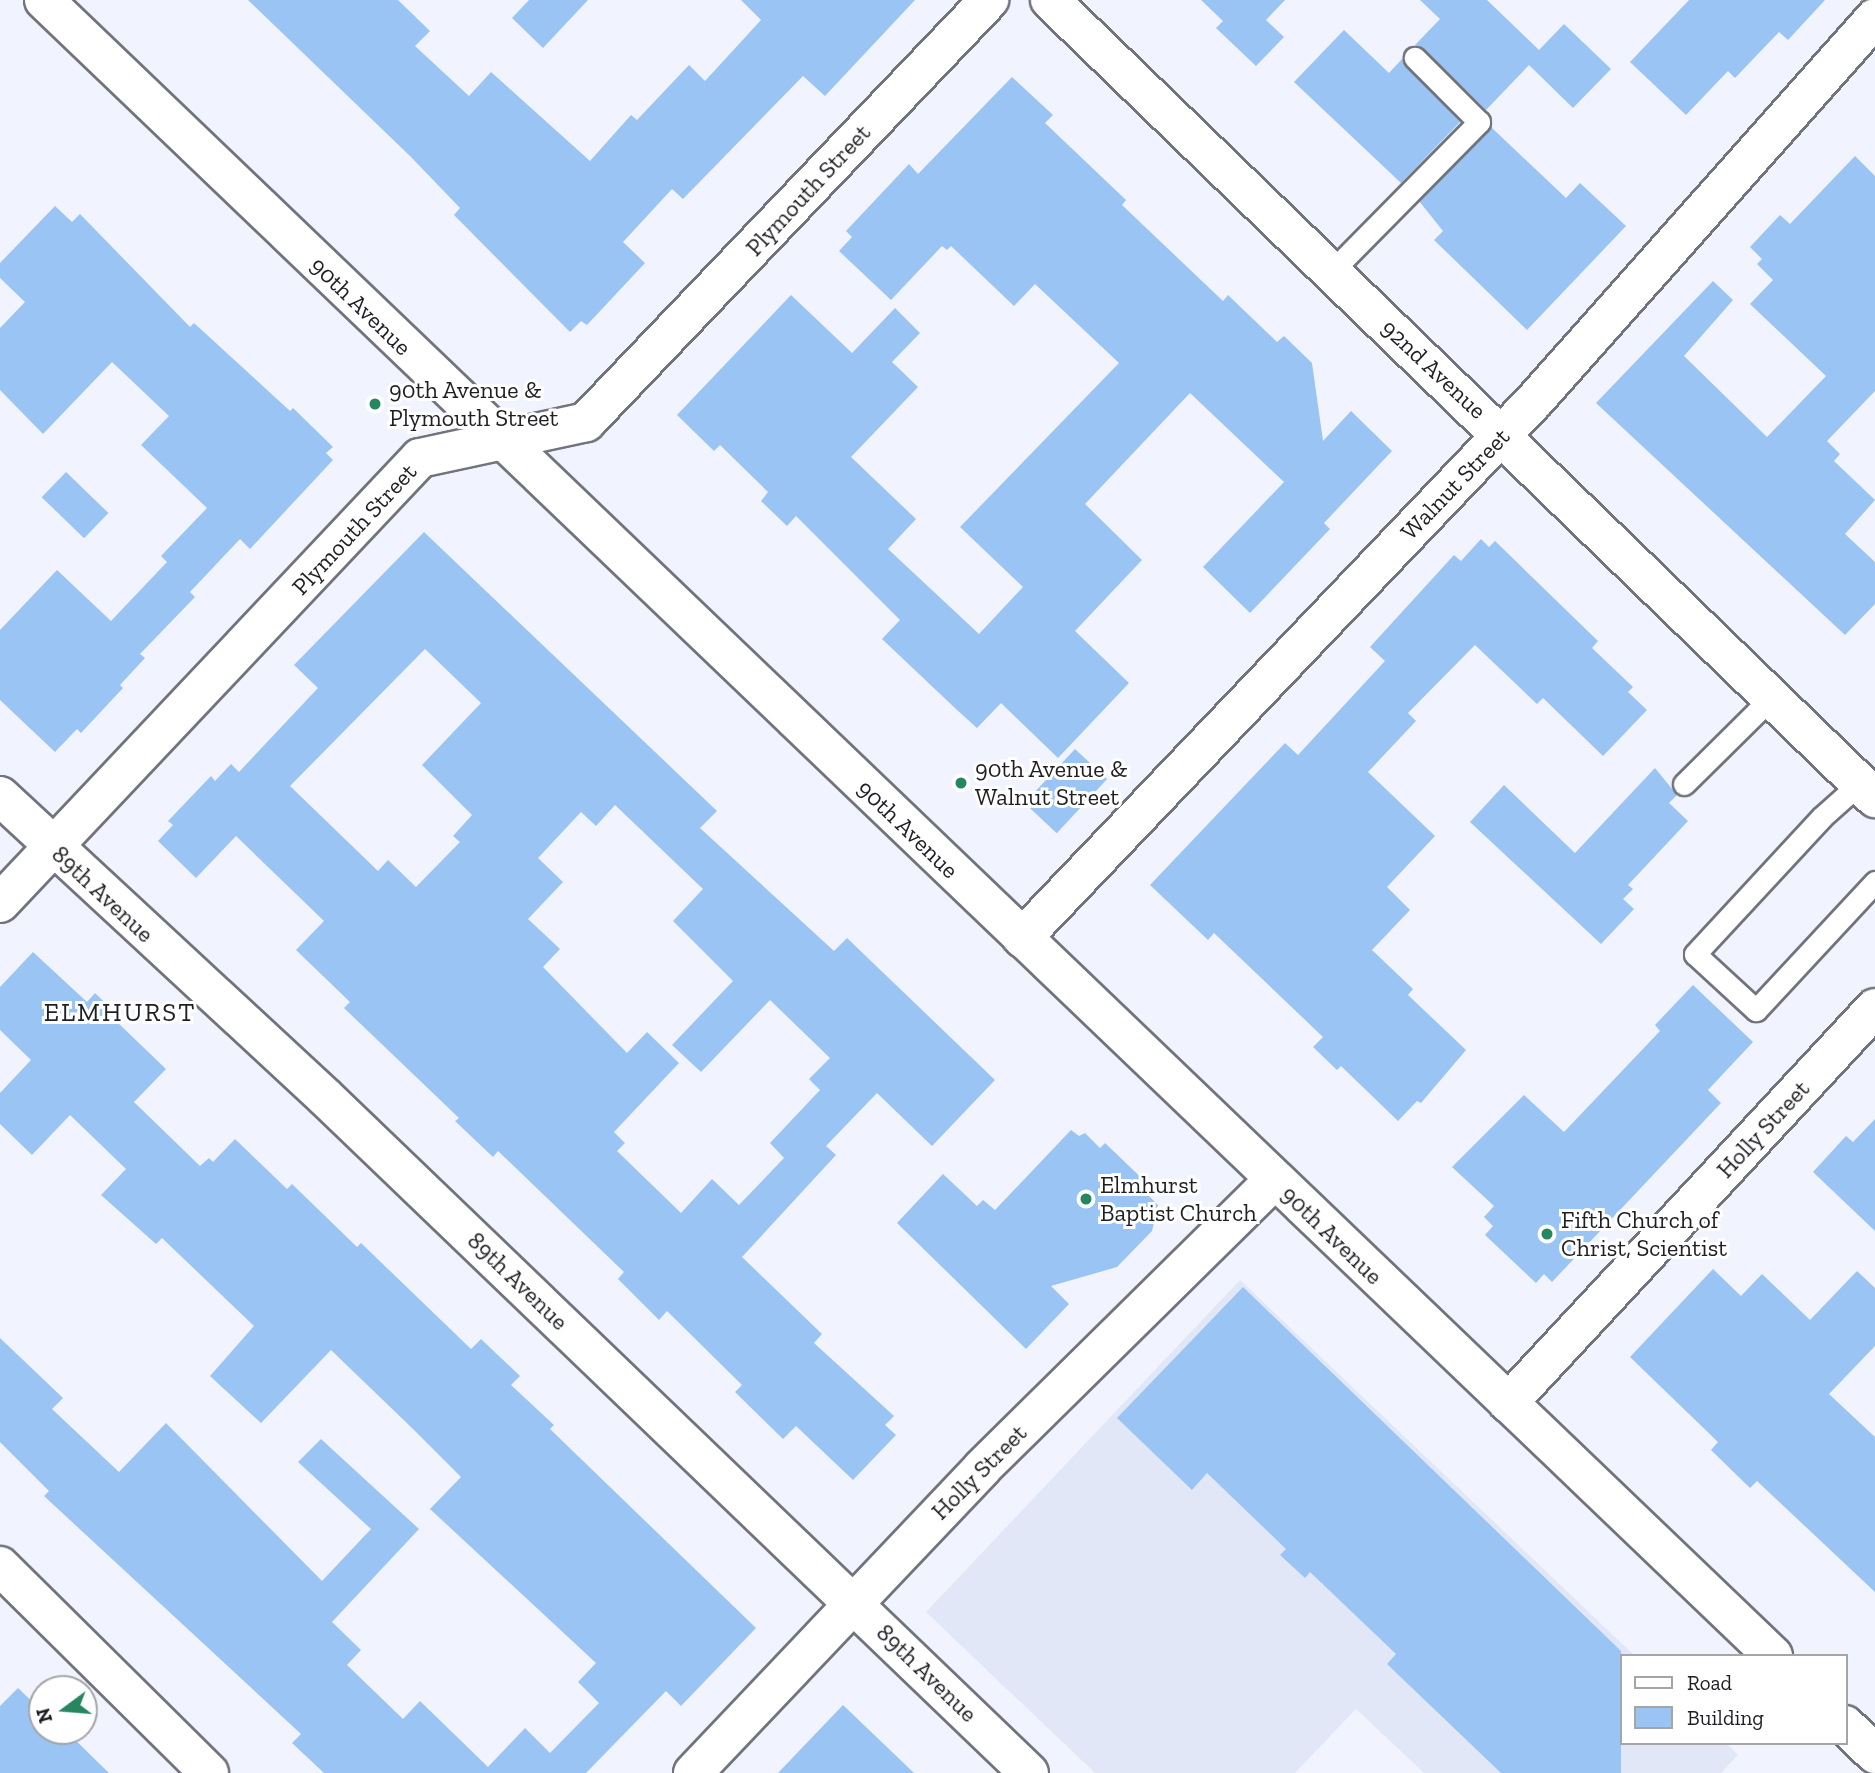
<!DOCTYPE html>
<style>
body{margin:0}
#map{position:relative;width:1875px;height:1773px;overflow:hidden;background:#f1f4fe;font-family:"Zilla Slab",serif}
div>[style]{position:absolute}
.built>*{inset:0;background:#e2e7f8}
.building>*{inset:0;background:#99c4f3;transform-origin:0 0}
.roads{filter:drop-shadow(2px 0 #71747d) drop-shadow(-2px 0 #71747d) drop-shadow(0 2px #71747d) drop-shadow(0 -2px #71747d)}
.lane>*{height:21px;margin:-10.5px;padding:0 10.5px;transform-origin:10.5px;border-radius:10.5px;background:#fff}
.street>*{height:38px;margin:-19px;padding:0 19px;transform-origin:19px;border-radius:19px;background:#fff}
.secondary>*{height:38px;margin:-19px;padding:0 19px;transform-origin:19px;border-radius:19px;background:#fff}
.dots>*{width:19px;height:19px;translate:-50% -50%;box-sizing:border-box;border:4px solid #fff;border-radius:50%}
span{translate:-50% -50%;white-space:nowrap;text-align:center;line-height:1.15;-webkit-text-stroke:6px #fff;paint-order:stroke}
.street-label{font-size:24px;color:#1e1f23}
.poi-label{font-size:24px;color:#1e1f23}
.left{translate:0 -50%;text-align:left}
.neighbourhood-label{font-size:26px;color:#1e1f23;letter-spacing:2px}
.legend{position:absolute;left:1620px;top:1654px;width:228px;height:91px;box-sizing:border-box;background:#fff;border:2px solid #a5a5a7;margin:0;padding:9px 12px;list-style:none;font-size:21px;color:#1e1f23}
.legend li{display:flex;align-items:center;gap:14px;height:35px}
.legend b{width:35px;border:2px solid #a5a5a7}
.north{position:absolute;left:28px;top:1675px;width:70px;height:70px;box-sizing:border-box;background:#fff;border:2px solid #a5a5a7;border-radius:50%;rotate:254deg;font-size:19px;font-weight:700;line-height:28px;text-align:center;color:#1e1f23}
.north::after{content:'';display:block;margin:auto;width:24px;height:32px;background:#25865f;clip-path:polygon(50% 0,100% 100%,50% 72%,0 100%)}
</style>
<div id="map">
<div class="built">
<i style="clip-path:polygon(1240px 1280px,1635px 1656px,1621px 1656px,1621px 1743px,1726px 1743px,1738px 1755px,1721px 1773px,1424px 1773px,1356px 1709px,1295px 1773px,1095px 1773px,926px 1612px)"></i>
</div>
<div class="building">
<i style="clip-path:polygon(248px 0,398px 0,430px 31px,415px 46px,469px 96px,491px 72px,590px 161px,631px 115px,637px 120px,689px 65px,705px 81px,761px 20px,741px 0,915px 0,825px 96px,803px 76px,683px 199px,672px 189px,623px 242px,645px 263px,587px 325px,581px 321px,570px 332px,454px 215px,460px 208px,411px 157px)"></i>
<i style="clip-path:polygon(529px 0,588px 0,543px 48px,512px 18px)"></i>
<i style="clip-path:polygon(1201px 0,1285px 0,1266px 20px,1284px 37px,1256px 66px,1216px 28px,1223px 21px)"></i>
<i style="clip-path:polygon(1420px 0,1487px 0,1539px 50px,1564px 24px,1611px 69px,1573px 108px,1529px 65px,1486px 110px,1424px 49px,1415px 45px,1440px 19px)"></i>
<i style="clip-path:polygon(1689px 0,1825px 0,1788px 40px,1779px 32px,1735px 78px,1728px 71px,1686px 115px,1630px 62px)"></i>
<i style="clip-path:polygon(1344px 30px,1389px 73px,1402px 59px,1460px 122px,1401px 183px,1294px 82px)"></i>
<i style="clip-path:polygon(1012px 77px,1053px 115px,1045px 123px,1126px 200px,1122px 205px,1223px 301px,1228px 295px,1277px 342px,1284px 336px,1312px 363px,1323px 441px,1351px 411px,1392px 451px,1324px 523px,1330px 529px,1250px 613px,1203px 567px,1284px 482px,1190px 393px,1085px 504px,1142px 560px,1075px 631px,1129px 683px,1058px 758px,1001px 703px,977px 728px,956px 709px,882px 639px,900px 620px,796px 516px,787px 526px,761px 501px,768px 492px,720px 445px,714px 451px,677px 415px,791px 295px,852px 353px,895px 308px,920px 333px,892px 362px,918px 387px,851px 457px,916px 519px,888px 549px,979px 634px,1023px 587px,960px 527px,1119px 363px,1035px 284px,1014px 306px,951px 246px,947px 250px,942px 246px,891px 300px,839px 251px,852px 237px,846px 231px,909px 164px,918px 174px)"></i>
<i style="clip-path:polygon(1491px 127px,1566px 198px,1580px 183px,1626px 226px,1527px 330px,1434px 240px,1443px 231px,1419px 201px)"></i>
<i style="clip-path:polygon(1855px 156px,1875px 176px,1875px 391px,1827px 441px,1840px 454px,1834px 461px,1875px 500px,1845px 534px,1875px 562px,1875px 604px,1845px 635px,1596px 403px,1713px 281px,1733px 300px,1684px 356px,1767px 437px,1826px 376px,1750px 304px,1773px 280px,1757px 264px,1762px 259px,1750px 247px,1780px 215px,1790px 224px)"></i>
<i style="clip-path:polygon(55px 206px,72px 222px,80px 214px,190px 327px,194px 323px,290px 411px,293px 408px,333px 447px,326px 453px,333px 460px,250px 549px,240px 539px,190px 592px,195px 597px,140px 654px,145px 658px,120px 685px,123px 688px,81px 733px,77px 729px,55px 752px,0 700px,0 630px,57px 570px,111px 621px,167px 562px,161px 556px,207px 508px,141px 445px,169px 416px,112px 362px,43px 434px,0 390px,0 328px,25px 302px,0 278px,0 263px)"></i>
<i style="left:66px;top:472px;width:59px;height:35px;rotate:44deg"></i>
<i style="clip-path:polygon(evenodd,424px 532px,717px 811px,700px 828px,834px 951px,847px 938px,995px 1080px,932px 1146px,877px 1093px,826px 1146px,836px 1155px,742px 1257px,822px 1334px,814px 1343px,894px 1416px,885px 1425px,896px 1435px,853px 1480px,796px 1426px,783px 1439px,735px 1392px,742px 1385px,667px 1311px,659px 1320px,618px 1279px,624px 1272px,498px 1151px,493px 1157px,455px 1121px,459px 1118px,344px 1008px,350px 1002px,296px 950px,324px 921px,236px 836px,196px 878px,158px 841px,173px 825px,168px 821px,211px 776px,215px 781px,231px 764px,239px 772px,318px 688px,294px 665px,424px 532px,425px 649px,481px 703px,422px 765px,472px 815px,453px 836px,460px 842px,416px 887px,388px 860px,378px 871px,290px 786px,425px 649px,424px 532px,615px 805px,703px 889px,673px 921px,733px 981px,672px 1045px,701px 1072px,770px 1000px,830px 1058px,809px 1079px,820px 1090px,770px 1143px,784px 1158px,739px 1205px,712px 1179px,681px 1213px,617px 1151px,625px 1143px,614px 1132px,679px 1063px,647px 1032px,627px 1053px,543px 967px,560px 949px,528px 919px,563px 882px,538px 858px,581px 812px,596px 826px,615px 805px)"></i>
<i style="clip-path:polygon(1481px 539px,1489px 547px,1495px 541px,1598px 641px,1592px 648px,1633px 687px,1628px 692px,1647px 710px,1603px 756px,1543px 698px,1537px 704px,1475px 645px,1408px 713px,1416px 721px,1368px 772px,1435px 836px,1387px 887px,1410px 910px,1372px 950px,1413px 989px,1408px 995px,1466px 1050px,1421px 1103px,1417px 1101px,1398px 1121px,1341px 1066px,1337px 1070px,1313px 1047px,1323px 1037px,1214px 933px,1208px 940px,1150px 885px,1285px 743px,1298px 755px,1385px 661px,1370px 647px,1454px 555px,1461px 561px)"></i>
<i style="left:1075px;top:749px;width:44px;height:74px;rotate:43deg"></i>
<i style="clip-path:polygon(1655px 768px,1677px 795px,1669px 803px,1688px 821px,1628px 885px,1633px 889px,1623px 899px,1634px 909px,1601px 944px,1470px 822px,1504px 785px,1575px 853px)"></i>
<i style="clip-path:polygon(33px 952px,87px 1002px,95px 993px,121px 1018px,117px 1022px,166px 1069px,134px 1102px,200px 1166px,209px 1158px,213px 1162px,235px 1139px,287px 1189px,292px 1184px,357px 1247px,361px 1243px,471px 1349px,481px 1339px,520px 1376px,511px 1385px,554px 1425px,550px 1429px,756px 1628px,681px 1706px,666px 1691px,586px 1773px,324px 1773px,292px 1743px,301px 1734px,44px 1496px,49px 1491px,0 1442px,0 1338px,63px 1398px,52px 1409px,119px 1472px,166px 1423px,322px 1581px,371px 1529px,298px 1462px,321px 1439px,419px 1529px,332px 1622px,361px 1650px,347px 1665px,403px 1719px,420px 1701px,488px 1767px,525px 1728px,550px 1753px,599px 1703px,578px 1682px,596px 1663px,430px 1509px,461px 1477px,412px 1428px,331px 1350px,261px 1423px,210px 1376px,254px 1326px,162px 1238px,156px 1244px,101px 1195px,126px 1169px,70px 1115px,32px 1155px,0 1124px,0 1093px,31px 1060px,0 1030px,0 987px)"></i>
<i style="clip-path:polygon(1693px 985px,1753px 1042px,1708px 1090px,1721px 1103px,1552px 1282px,1544px 1274px,1536px 1283px,1485px 1235px,1493px 1226px,1484px 1217px,1494px 1206px,1452px 1167px,1524px 1095px,1564px 1132px,1660px 1031px,1655px 1025px)"></i>
<i style="clip-path:polygon(1875px 1119px,1875px 1231px,1813px 1172px,1846px 1136px,1853px 1142px)"></i>
<i style="clip-path:polygon(1071px 1130px,1079px 1136px,1085px 1133px,1100px 1148px,1105px 1143px,1152px 1188px,1147px 1194px,1158px 1205px,1152px 1231px,1117px 1267px,1051px 1286px,1069px 1304px,1026px 1349px,897px 1223px,943px 1174px,977px 1206px,983px 1200px,995px 1210px)"></i>
<i style="clip-path:polygon(1713px 1269px,1741px 1296px,1762px 1274px,1810px 1320px,1857px 1271px,1875px 1288px,1875px 1346px,1829px 1394px,1875px 1437px,1875px 1592px,1757px 1481px,1750px 1488px,1711px 1450px,1718px 1442px,1630px 1357px)"></i>
<i style="clip-path:polygon(1243px 1287px,1621px 1651px,1621px 1773px,1501px 1773px,1387px 1664px,1396px 1654px,1310px 1572px,1305px 1578px,1280px 1555px,1286px 1549px,1207px 1473px,1192px 1490px,1117px 1418px)"></i>
<i style="clip-path:polygon(18px 1688px,42px 1711px,42px 1731px,66px 1731px,109px 1773px,0 1773px,0 1706px)"></i>
<i style="clip-path:polygon(843px 1705px,914px 1773px,778px 1773px)"></i>
</div>
<div class="roads">
<div class="lane">
<i style="left:1331px;top:272px;width:211px;rotate:-45.4deg"></i>
<i style="left:1479px;top:122px;width:91px;rotate:-135deg"></i>
<i style="left:1684px;top:784px;width:121px;rotate:-44.7deg"></i>
<i style="left:1859px;top:784px;width:50px;rotate:138.3deg"></i>
<i style="left:1822px;top:817px;width:187px;rotate:132.8deg"></i>
<i style="left:1695px;top:954px;width:83px;rotate:42.6deg"></i>
<i style="left:1756px;top:1010px;width:175px;rotate:-47.1deg"></i>
</div>
<div class="street">
<i style="left:1050px;top:0;width:1148px;rotate:44.05deg"></i>
<i style="left:0;top:796px;width:443px;rotate:42.8deg"></i>
<i style="left:325px;top:1097px;width:976px;rotate:43.84deg"></i>
<i style="left:0;top:903px;width:612px;rotate:-46.66deg"></i>
<i style="left:420px;top:458px;width:170px;rotate:-12.2deg"></i>
<i style="left:586px;top:422px;width:584px;rotate:-46.32deg"></i>
<i style="left:1022px;top:938px;width:745px;rotate:-46.36deg"></i>
<i style="left:1536px;top:399px;width:510px;rotate:-48.34deg"></i>
<i style="left:1508px;top:1403px;width:539px;rotate:-47.1deg"></i>
<i style="left:0;top:1566px;width:294px;rotate:44.7deg"></i>
<i style="left:693px;top:1773px;width:420px;rotate:-46.5deg"></i>
<i style="left:982px;top:1468px;width:410px;rotate:-44.6deg"></i>
</div>
<div class="secondary">
<i style="left:44px;top:0;width:2394px;rotate:43.76deg"></i>
<i style="left:1845px;top:1725px;width:42px;rotate:44deg"></i>
</div>
</div>
<div class="dots">
<i style="left:375px;top:404px;background:#25865f"></i>
<i style="left:961px;top:783px;background:#25865f"></i>
<i style="left:1086px;top:1199px;background:#25865f"></i>
<i style="left:1547px;top:1234px;background:#25865f"></i>
</div>
<div class="street-label">
<span style="left:808px;top:190px;rotate:-47deg">Plymouth Street</span>
<span style="left:361px;top:306px;rotate:44deg">90th Avenue</span>
<span style="left:1434px;top:369px;rotate:43deg">92nd Avenue</span>
<span style="left:1455px;top:484px;rotate:-46deg">Walnut Street</span>
<span style="left:354px;top:529px;rotate:-47deg">Plymouth Street</span>
<span style="left:908px;top:829px;rotate:44deg">90th Avenue</span>
<span style="left:103px;top:894px;rotate:43deg">89th Avenue</span>
<span style="left:1763px;top:1129px;rotate:-47deg">Holly Street</span>
<span style="left:1332px;top:1235px;rotate:44deg">90th Avenue</span>
<span style="left:518px;top:1281px;rotate:44deg">89th Avenue</span>
<span style="left:979px;top:1472px;rotate:-45deg">Holly Street</span>
<span style="left:927px;top:1673px;rotate:44deg">89th Avenue</span>
</div>
<div class="poi-label">
<span class="left" style="left:389px;top:404px">90th Avenue &amp;<br>Plymouth Street</span>
<span class="left" style="left:975px;top:783px">90th Avenue &amp;<br>Walnut Street</span>
<span class="left" style="left:1100px;top:1199px">Elmhurst<br>Baptist Church</span>
<span class="left" style="left:1561px;top:1234px">Fifth Church of<br>Christ, Scientist</span>
</div>
<div class="neighbourhood-label">
<span style="left:120px;top:1013px">ELMHURST</span>
</div>
<ul class="legend">
<li><b style="height:9px;background:#fff"></b>Road</li>
<li><b style="height:19px;background:#99c4f3"></b>Building</li>
</ul>
<div class="north">N</div>
</div>
